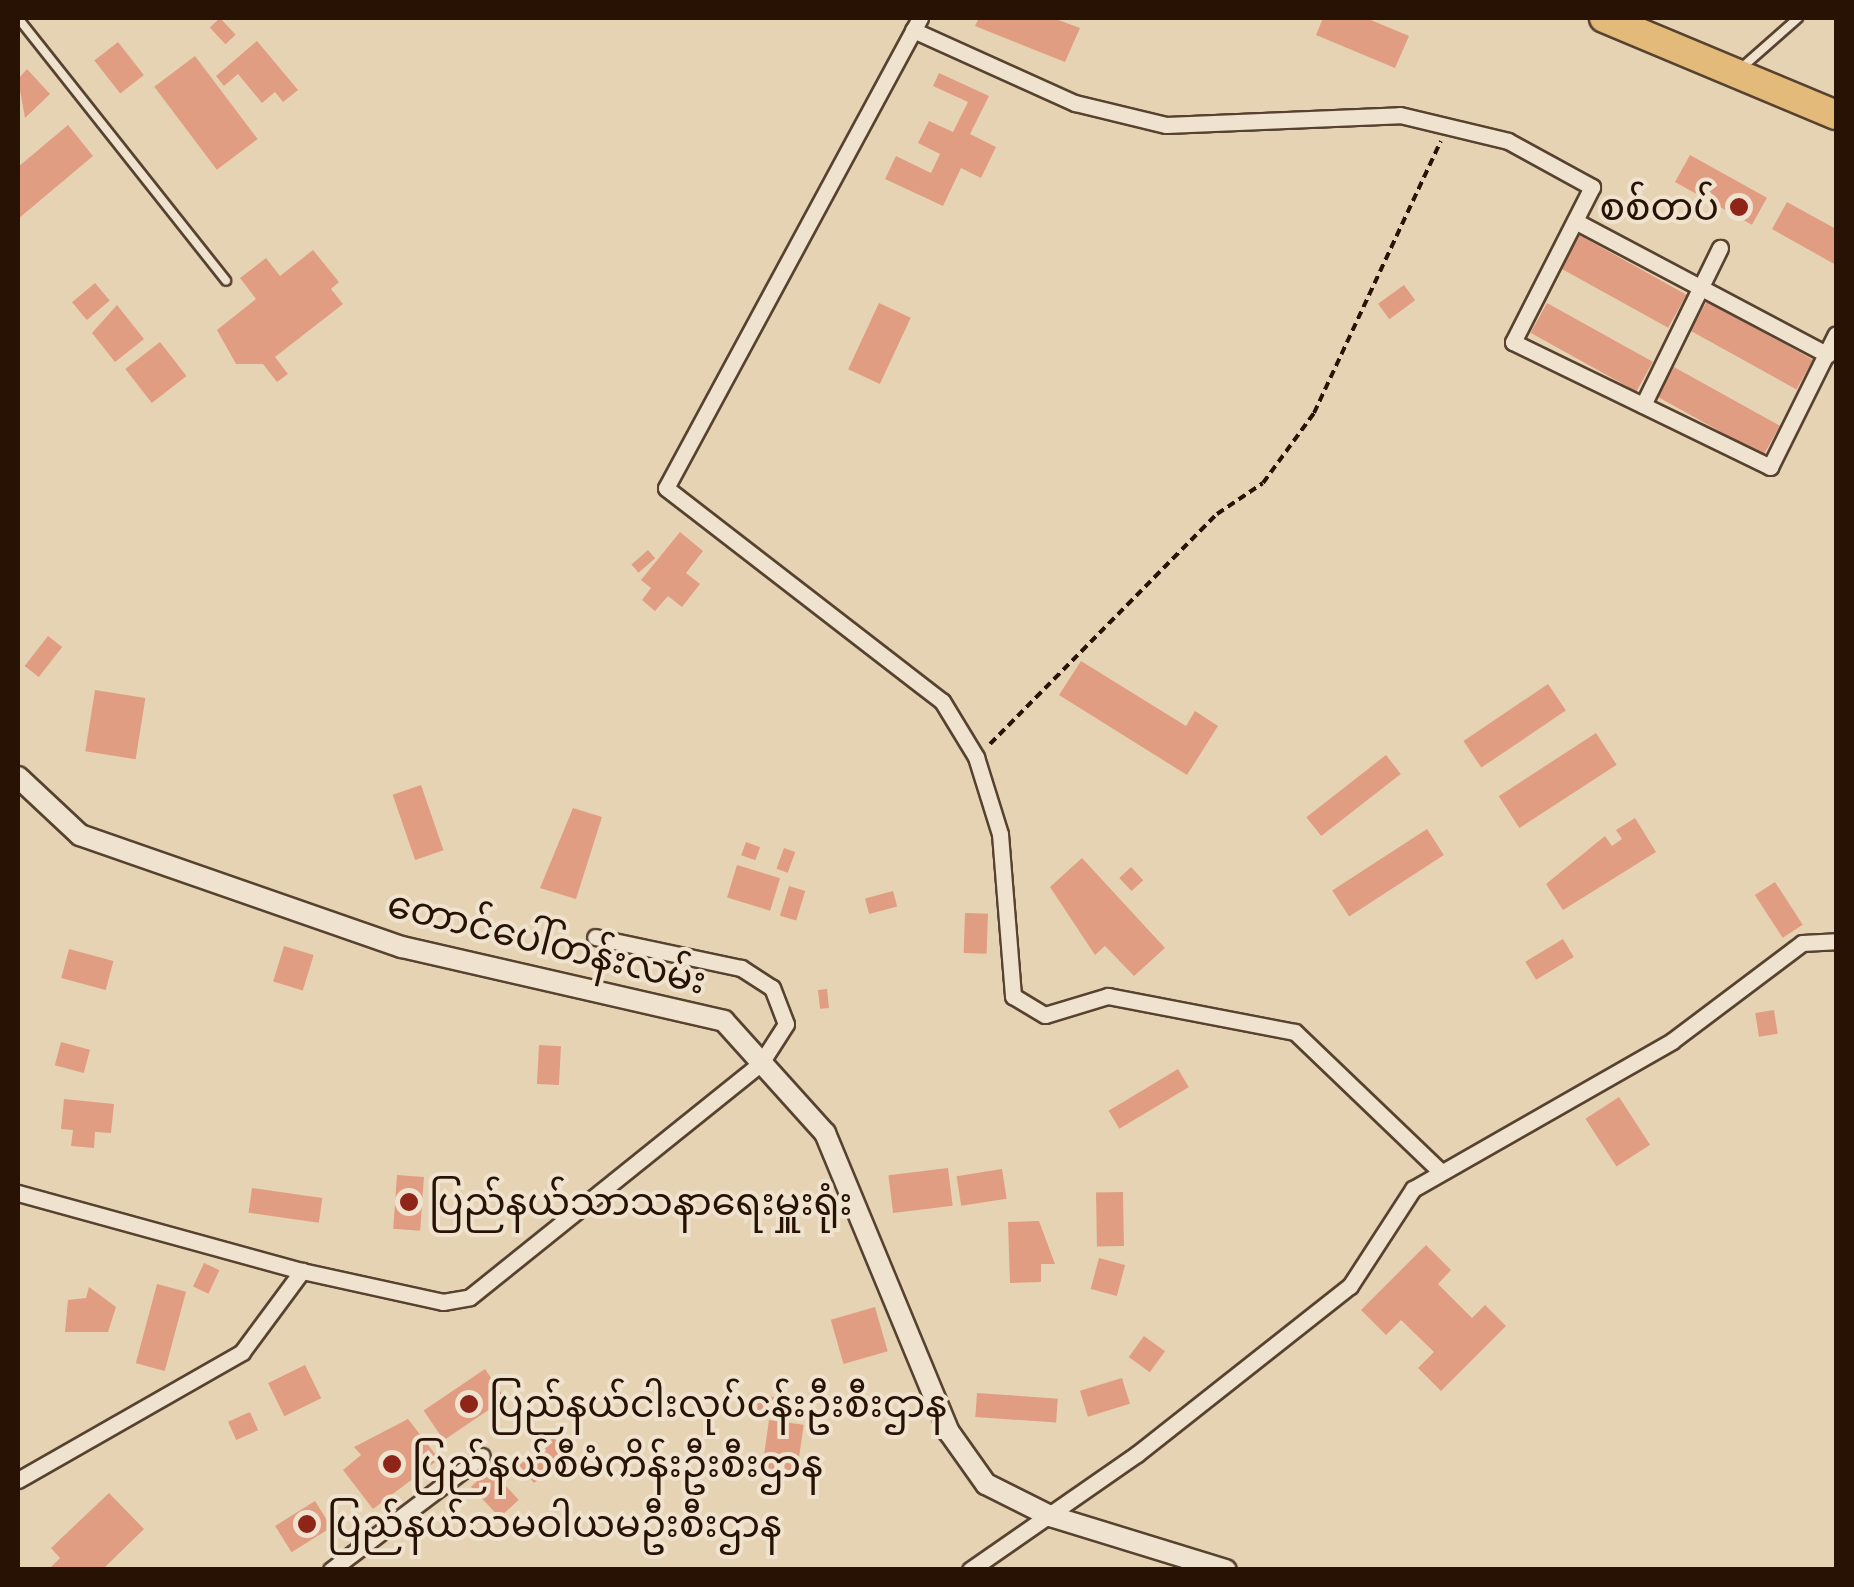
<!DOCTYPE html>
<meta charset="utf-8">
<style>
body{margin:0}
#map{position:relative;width:1854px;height:1587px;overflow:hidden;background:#e6d3b3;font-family:"Gentium Book Plus","Noto Sans Myanmar",serif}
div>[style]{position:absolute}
.building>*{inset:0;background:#e19d82;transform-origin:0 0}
.path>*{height:4px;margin-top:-2px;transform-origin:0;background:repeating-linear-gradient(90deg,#271204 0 8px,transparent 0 13px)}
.roads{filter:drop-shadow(2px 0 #574230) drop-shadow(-2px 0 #574230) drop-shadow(0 2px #574230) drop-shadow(0 -2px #574230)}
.service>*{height:8px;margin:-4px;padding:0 4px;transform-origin:4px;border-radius:4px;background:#efe2ce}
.minor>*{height:15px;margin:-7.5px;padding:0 7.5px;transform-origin:7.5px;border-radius:7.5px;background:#efe2ce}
.tertiary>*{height:20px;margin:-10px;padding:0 10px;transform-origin:10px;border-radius:10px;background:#efe2ce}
.trunk>*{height:28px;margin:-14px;padding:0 14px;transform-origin:14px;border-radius:14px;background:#e3ba7a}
.dots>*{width:28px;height:28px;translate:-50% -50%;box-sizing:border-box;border:5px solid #efe2ce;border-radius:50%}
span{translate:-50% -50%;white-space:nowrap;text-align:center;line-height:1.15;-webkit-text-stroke:8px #efe2ce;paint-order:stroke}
.poi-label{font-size:38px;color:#271204}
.right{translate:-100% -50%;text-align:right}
.left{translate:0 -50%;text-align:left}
.street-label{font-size:38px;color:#271204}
.frame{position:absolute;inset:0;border:20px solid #271204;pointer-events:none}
</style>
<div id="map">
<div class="building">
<i style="left:220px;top:18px;width:23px;height:14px;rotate:47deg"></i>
<i style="clip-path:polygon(979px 18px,1053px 18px,1080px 28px,1065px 62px,975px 26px)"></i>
<i style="clip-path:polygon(1323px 18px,1366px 18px,1409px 36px,1395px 68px,1316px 35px)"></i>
<i style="clip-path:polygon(257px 41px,298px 90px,283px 102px,275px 92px,262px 103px,238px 74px,224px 86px,216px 76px)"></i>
<i style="left:118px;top:42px;width:42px;height:30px;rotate:52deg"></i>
<i style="left:195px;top:56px;width:104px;height:51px;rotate:53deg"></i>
<i style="clip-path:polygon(27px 69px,50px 94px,25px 118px,18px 79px)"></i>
<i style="clip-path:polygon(939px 73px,989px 96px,970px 134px,996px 147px,981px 178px,961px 168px,943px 206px,885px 179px,896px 156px,931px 173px,940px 154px,918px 143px,929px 121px,953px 132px,968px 102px,933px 86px)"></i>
<i style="clip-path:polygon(68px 125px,93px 156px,18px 219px,18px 167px)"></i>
<i style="left:1690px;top:155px;width:88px;height:31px;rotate:29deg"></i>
<i style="clip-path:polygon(1787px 202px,1836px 229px,1836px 265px,1772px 229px)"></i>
<i style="left:1579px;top:235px;width:123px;height:38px;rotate:29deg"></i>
<i style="clip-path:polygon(313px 250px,339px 282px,331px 289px,343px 304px,275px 357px,288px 374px,277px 382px,263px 364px,236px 364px,217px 330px,256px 299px,240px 278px,266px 258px,280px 276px)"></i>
<i style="left:95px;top:283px;width:23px;height:30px;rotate:50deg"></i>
<i style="left:1404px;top:285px;width:19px;height:32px;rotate:54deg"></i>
<i style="left:1707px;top:301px;width:121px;height:34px;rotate:29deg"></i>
<i style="left:879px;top:303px;width:35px;height:73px;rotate:25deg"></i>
<i style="left:1547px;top:303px;width:121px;height:34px;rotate:29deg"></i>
<i style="clip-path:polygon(117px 305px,144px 339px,115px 362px,92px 333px)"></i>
<i style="left:160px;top:342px;width:43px;height:44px;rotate:52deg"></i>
<i style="left:1674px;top:367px;width:121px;height:34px;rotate:29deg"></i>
<i style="clip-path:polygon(680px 532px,703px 551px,686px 573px,700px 584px,682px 607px,668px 596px,655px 611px,642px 600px,651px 588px,641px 580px)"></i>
<i style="left:648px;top:550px;width:11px;height:22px;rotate:49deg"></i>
<i style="left:48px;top:636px;width:18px;height:38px;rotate:38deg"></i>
<i style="clip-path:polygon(1081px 661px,1186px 726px,1195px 711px,1218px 726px,1187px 775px,1059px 695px)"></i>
<i style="left:1548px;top:684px;width:32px;height:102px;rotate:56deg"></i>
<i style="left:95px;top:690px;width:51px;height:62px;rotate:9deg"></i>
<i style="left:1596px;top:733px;width:38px;height:116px;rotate:57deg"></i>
<i style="left:1386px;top:755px;width:24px;height:101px;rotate:52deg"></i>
<i style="left:421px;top:785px;width:69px;height:30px;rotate:71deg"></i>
<i style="clip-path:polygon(573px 808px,602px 817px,576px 899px,540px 888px)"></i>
<i style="clip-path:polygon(1635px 818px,1656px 852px,1563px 910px,1546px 884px,1605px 836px,1612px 846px,1622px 839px,1616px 830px)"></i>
<i style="left:1427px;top:829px;width:31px;height:113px;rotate:57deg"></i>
<i style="left:746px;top:842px;width:15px;height:14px;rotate:20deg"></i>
<i style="left:784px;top:848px;width:12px;height:22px;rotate:20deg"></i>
<i style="clip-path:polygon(1082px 858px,1165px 948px,1134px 976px,1105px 946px,1095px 955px,1050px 887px)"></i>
<i style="left:737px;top:865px;width:45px;height:34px;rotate:17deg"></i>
<i style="left:1131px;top:867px;width:18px;height:16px;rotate:47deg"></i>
<i style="left:1775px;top:882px;width:51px;height:24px;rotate:57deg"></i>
<i style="left:789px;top:886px;width:17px;height:31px;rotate:17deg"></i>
<i style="left:893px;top:891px;width:16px;height:29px;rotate:75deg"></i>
<i style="left:965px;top:913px;width:23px;height:40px;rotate:2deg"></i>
<i style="left:1563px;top:939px;width:21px;height:44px;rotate:59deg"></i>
<i style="left:284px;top:946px;width:31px;height:37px;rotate:17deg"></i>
<i style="left:69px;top:949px;width:46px;height:30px;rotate:15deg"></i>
<i style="left:827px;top:989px;width:19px;height:9px;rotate:84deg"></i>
<i style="left:1774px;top:1010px;width:24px;height:19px;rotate:81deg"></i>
<i style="left:61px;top:1042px;width:30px;height:24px;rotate:15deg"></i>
<i style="left:539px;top:1045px;width:22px;height:39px;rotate:3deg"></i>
<i style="left:1178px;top:1069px;width:21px;height:81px;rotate:59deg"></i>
<i style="left:1619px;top:1097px;width:57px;height:40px;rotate:57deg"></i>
<i style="clip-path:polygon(64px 1099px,114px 1104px,111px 1133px,95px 1132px,94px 1148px,71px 1146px,73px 1130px,61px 1129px)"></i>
<i style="left:948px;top:1168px;width:38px;height:60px;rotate:83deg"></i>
<i style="left:1002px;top:1169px;width:30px;height:46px;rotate:81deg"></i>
<i style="left:397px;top:1175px;width:27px;height:54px;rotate:4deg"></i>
<i style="left:252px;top:1188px;width:71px;height:25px;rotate:8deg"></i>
<i style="left:1123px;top:1192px;width:54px;height:27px;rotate:89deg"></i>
<i style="clip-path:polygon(1039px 1221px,1055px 1264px,1041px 1264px,1041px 1282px,1010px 1283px,1008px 1222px)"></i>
<i style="clip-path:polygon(1426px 1245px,1451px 1270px,1438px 1284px,1472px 1318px,1485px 1305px,1506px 1326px,1441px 1391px,1418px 1368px,1434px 1352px,1401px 1320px,1386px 1335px,1361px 1310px)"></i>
<i style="left:1099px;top:1258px;width:27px;height:32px;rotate:15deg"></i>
<i style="left:204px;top:1263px;width:17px;height:26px;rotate:25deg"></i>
<i style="left:157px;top:1284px;width:30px;height:82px;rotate:15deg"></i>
<i style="clip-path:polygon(89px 1287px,116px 1307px,108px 1332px,65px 1332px,68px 1300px,86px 1298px)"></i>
<i style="left:875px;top:1307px;width:46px;height:46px;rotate:74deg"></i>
<i style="left:1144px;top:1336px;width:26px;height:26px;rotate:36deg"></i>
<i style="left:305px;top:1365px;width:37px;height:41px;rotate:64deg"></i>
<i style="left:485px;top:1369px;width:36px;height:74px;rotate:56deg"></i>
<i style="left:1122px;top:1378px;width:27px;height:44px;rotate:73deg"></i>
<i style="left:977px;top:1393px;width:81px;height:24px;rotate:4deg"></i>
<i style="left:758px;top:1396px;width:19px;height:19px;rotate:3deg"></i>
<i style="left:250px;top:1412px;width:20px;height:24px;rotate:66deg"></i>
<i style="clip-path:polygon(408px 1419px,439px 1459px,373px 1509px,343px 1470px,361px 1455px,354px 1447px)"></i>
<i style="left:769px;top:1420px;width:35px;height:48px;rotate:8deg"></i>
<i style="left:553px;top:1437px;width:23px;height:44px;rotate:50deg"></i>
<i style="left:490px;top:1469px;width:42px;height:26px;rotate:47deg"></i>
<i style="clip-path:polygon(109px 1493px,144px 1529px,102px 1570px,48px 1570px,60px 1558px,51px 1548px)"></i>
<i style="left:315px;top:1501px;width:31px;height:47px;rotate:58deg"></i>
</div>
<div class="path">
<i style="left:990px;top:744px;width:323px;rotate:-45.4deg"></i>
<i style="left:1217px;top:514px;width:55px;rotate:-34deg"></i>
<i style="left:1263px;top:483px;width:87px;rotate:-53.9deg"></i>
<i style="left:1314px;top:413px;width:300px;rotate:-65deg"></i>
</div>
<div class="roads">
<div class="service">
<i style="left:18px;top:18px;width:335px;rotate:51.6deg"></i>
<i style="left:1740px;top:69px;width:77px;rotate:-41.3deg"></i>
</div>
<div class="minor">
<i style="left:920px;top:18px;width:534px;rotate:118.39deg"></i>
<i style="left:666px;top:488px;width:349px;rotate:37.7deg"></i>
<i style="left:942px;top:701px;width:66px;rotate:58.7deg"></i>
<i style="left:976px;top:757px;width:81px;rotate:72.7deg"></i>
<i style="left:1000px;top:834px;width:163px;rotate:85.4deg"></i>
<i style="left:1013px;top:996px;width:37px;rotate:31deg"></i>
<i style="left:1045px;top:1015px;width:66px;rotate:-16.8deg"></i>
<i style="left:1108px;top:996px;width:190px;rotate:10.9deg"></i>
<i style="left:1295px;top:1032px;width:202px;rotate:43.8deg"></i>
<i style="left:913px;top:30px;width:178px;rotate:24.3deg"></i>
<i style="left:1075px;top:103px;width:94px;rotate:13.6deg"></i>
<i style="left:1166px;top:125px;width:234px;rotate:-2.4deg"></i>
<i style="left:1400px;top:115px;width:111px;rotate:13.5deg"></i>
<i style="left:1508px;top:141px;width:96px;rotate:28.7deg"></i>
<i style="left:1592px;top:187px;width:174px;rotate:117deg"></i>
<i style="left:1513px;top:342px;width:286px;rotate:25.9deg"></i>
<i style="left:1770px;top:467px;width:148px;rotate:-63.6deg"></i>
<i style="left:1575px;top:221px;width:286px;rotate:27.9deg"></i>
<i style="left:1643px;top:405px;width:175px;rotate:-63.9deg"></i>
<i style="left:18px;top:1193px;width:295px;rotate:15.4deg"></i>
<i style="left:302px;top:1271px;width:144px;rotate:12.4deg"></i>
<i style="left:443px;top:1302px;width:27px;rotate:-10deg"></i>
<i style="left:470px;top:1297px;width:373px;rotate:-38.8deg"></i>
<i style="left:761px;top:1063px;width:46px;rotate:-57.3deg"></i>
<i style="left:786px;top:1024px;width:39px;rotate:-111deg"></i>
<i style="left:772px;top:988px;width:37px;rotate:-147deg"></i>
<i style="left:741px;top:968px;width:149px;rotate:-168deg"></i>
<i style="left:18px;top:1480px;width:258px;rotate:-29.7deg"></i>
<i style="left:242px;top:1352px;width:101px;rotate:-53.5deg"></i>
<i style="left:331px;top:1570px;width:189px;rotate:-37.1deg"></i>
<i style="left:970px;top:1570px;width:203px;rotate:-34.8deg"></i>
<i style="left:1137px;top:1454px;width:271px;rotate:-38.3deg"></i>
<i style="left:1350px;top:1286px;width:116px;rotate:-57deg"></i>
<i style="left:1413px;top:1189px;width:298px;rotate:-29.7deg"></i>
<i style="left:1672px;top:1041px;width:163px;rotate:-37deg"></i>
<i style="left:1802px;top:943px;width:34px;rotate:-3deg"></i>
</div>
<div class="tertiary">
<i style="left:18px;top:777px;width:85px;rotate:43.1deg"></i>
<i style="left:80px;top:835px;width:341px;rotate:19.2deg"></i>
<i style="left:402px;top:947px;width:330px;rotate:12.9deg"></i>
<i style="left:724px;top:1021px;width:151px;rotate:48deg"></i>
<i style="left:825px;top:1133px;width:324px;rotate:67.5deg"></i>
<i style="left:949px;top:1432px;width:64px;rotate:54.6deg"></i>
<i style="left:986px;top:1484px;width:72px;rotate:26.6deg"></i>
<i style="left:1050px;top:1516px;width:184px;rotate:17.1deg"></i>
</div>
<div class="trunk">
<i style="left:1604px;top:18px;width:251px;rotate:22.7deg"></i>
</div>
</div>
<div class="dots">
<i style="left:1739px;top:207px;background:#8f2418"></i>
<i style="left:409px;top:1202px;background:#8f2418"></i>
<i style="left:469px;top:1404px;background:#8f2418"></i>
<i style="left:392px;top:1464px;background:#8f2418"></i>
<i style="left:307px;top:1524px;background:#8f2418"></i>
</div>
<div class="poi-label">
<span class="right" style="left:1719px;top:207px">စစ်တပ်</span>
<span class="left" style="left:429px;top:1202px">ပြည်နယ်သာသနာရေးမှူးရုံး</span>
<span class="left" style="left:489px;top:1404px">ပြည်နယ်ငါးလုပ်ငန်းဦးစီးဌာန</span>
<span class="left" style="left:412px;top:1464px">ပြည်နယ်စီမံကိန်းဦးစီးဌာန</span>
<span class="left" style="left:327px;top:1524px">ပြည်နယ်သမဝါယမဦးစီးဌာန</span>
</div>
<div class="street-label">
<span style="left:547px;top:942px;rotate:14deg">တောင်ပေါ်တန်းလမ်း</span>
</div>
<div class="frame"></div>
</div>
